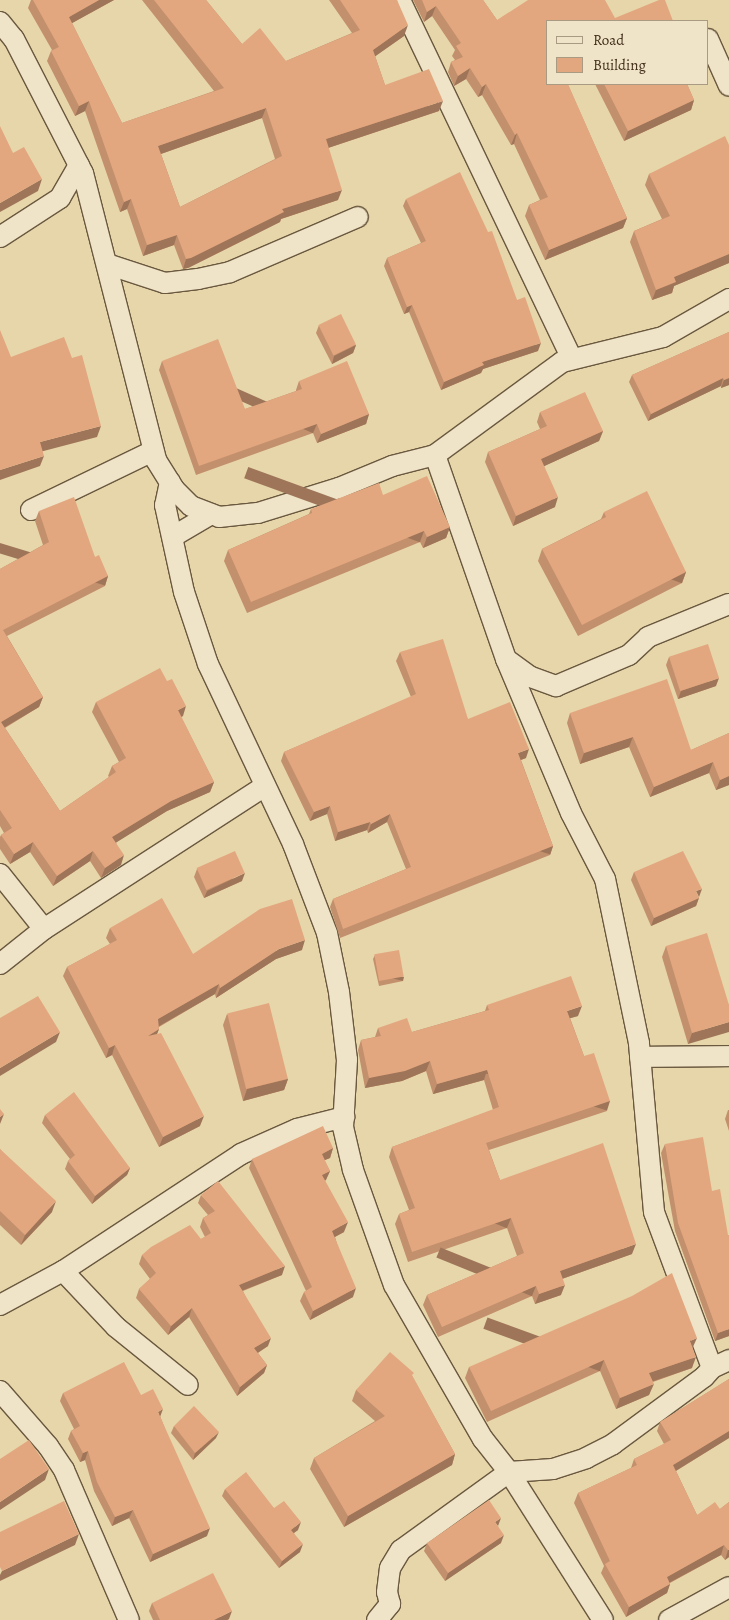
<!DOCTYPE html>
<style>
body{margin:0}
#map{position:relative;width:729px;height:1620px;overflow:hidden;background:#e7d6aa;font-family:Alegreya,serif}
div>[style]{position:absolute}
.roads{filter:drop-shadow(1px 0 #6a583f) drop-shadow(-1px 0 #6a583f) drop-shadow(0 1px #6a583f) drop-shadow(0 -1px #6a583f)}
.street>*{height:20px;margin:-10px;padding:0 10px;transform-origin:10px;border-radius:10px;background:#efe4c8}
.wall>*{inset:0;background:#c3906d}
.shaded-wall>*{inset:0;background:#9f7559;transform-origin:0 0}
.building>*{inset:0;background:#e3a77f;transform-origin:0 0}
span{translate:-50% -50%;white-space:nowrap;text-align:center;line-height:1.15;-webkit-text-stroke:4px #efe4c8;paint-order:stroke}
.legend{position:absolute;left:546px;top:20px;width:162px;height:65px;box-sizing:border-box;background:#efe4c8;border:1px solid #a99b83;margin:0;padding:6px 9px;list-style:none;font-size:15px;color:#412e1b}
.legend li{display:flex;align-items:center;gap:10px;height:25px}
.legend b{width:25px;border:1px solid #a99b83}
</style>
<div id="map">
<div class="roads">
<div class="street">
<i style="left:400px;top:0;width:398px;rotate:64.4deg"></i>
<i style="left:0;top:22px;width:22px;rotate:51deg"></i>
<i style="left:14px;top:39px;width:151px;rotate:62.8deg"></i>
<i style="left:83px;top:173px;width:296px;rotate:75.7deg"></i>
<i style="left:156px;top:460px;width:34px;rotate:58deg"></i>
<i style="left:174px;top:489px;width:24px;rotate:45deg"></i>
<i style="left:191px;top:506px;width:30px;rotate:21deg"></i>
<i style="left:219px;top:517px;width:39px;rotate:-6deg"></i>
<i style="left:258px;top:513px;width:85px;rotate:-17.2deg"></i>
<i style="left:339px;top:488px;width:57px;rotate:-22.5deg"></i>
<i style="left:392px;top:466px;width:44px;rotate:-14.3deg"></i>
<i style="left:435px;top:455px;width:157px;rotate:-36.2deg"></i>
<i style="left:562px;top:362px;width:104px;rotate:-13.9deg"></i>
<i style="left:663px;top:337px;width:76px;rotate:-29.9deg"></i>
<i style="left:708px;top:39px;width:51px;rotate:65.9deg"></i>
<i style="left:0;top:237px;width:72px;rotate:-33deg"></i>
<i style="left:60px;top:198px;width:38px;rotate:-60deg"></i>
<i style="left:107px;top:264px;width:61px;rotate:18.1deg"></i>
<i style="left:165px;top:283px;width:33px;rotate:-7deg"></i>
<i style="left:198px;top:279px;width:33px;rotate:-12deg"></i>
<i style="left:230px;top:272px;width:139px;rotate:-23.3deg"></i>
<i style="left:170px;top:482px;width:24px;rotate:102deg"></i>
<i style="left:165px;top:505px;width:89px;rotate:77.7deg"></i>
<i style="left:184px;top:592px;width:76px;rotate:71.6deg"></i>
<i style="left:208px;top:664px;width:199px;rotate:64.7deg"></i>
<i style="left:293px;top:844px;width:95px;rotate:69.1deg"></i>
<i style="left:327px;top:933px;width:60px;rotate:78.5deg"></i>
<i style="left:339px;top:992px;width:68px;rotate:83.3deg"></i>
<i style="left:347px;top:1060px;width:67px;rotate:93.4deg"></i>
<i style="left:343px;top:1127px;width:44px;rotate:76.9deg"></i>
<i style="left:353px;top:1170px;width:122px;rotate:70.4deg"></i>
<i style="left:394px;top:1285px;width:178px;rotate:60deg"></i>
<i style="left:483px;top:1439px;width:42px;rotate:51.8deg"></i>
<i style="left:509px;top:1472px;width:175px;rotate:57.6deg"></i>
<i style="left:31px;top:510px;width:136px;rotate:-25.8deg"></i>
<i style="left:174px;top:536px;width:43px;rotate:-30.7deg"></i>
<i style="left:506px;top:659px;width:31px;rotate:36deg"></i>
<i style="left:531px;top:677px;width:27px;rotate:20deg"></i>
<i style="left:556px;top:686px;width:79px;rotate:-23deg"></i>
<i style="left:629px;top:655px;width:26px;rotate:-43deg"></i>
<i style="left:648px;top:637px;width:87px;rotate:-22.2deg"></i>
<i style="left:0;top:874px;width:70px;rotate:51.3deg"></i>
<i style="left:0;top:964px;width:56px;rotate:-38.5deg"></i>
<i style="left:44px;top:929px;width:263px;rotate:-32.9deg"></i>
<i style="left:640px;top:1057px;width:89px;rotate:-0.6deg"></i>
<i style="left:63px;top:1271px;width:77px;rotate:46.6deg"></i>
<i style="left:116px;top:1327px;width:92px;rotate:38.9deg"></i>
<i style="left:0;top:1305px;width:72px;rotate:-28.4deg"></i>
<i style="left:63px;top:1271px;width:213px;rotate:-33.3deg"></i>
<i style="left:241px;top:1154px;width:61px;rotate:-24.1deg"></i>
<i style="left:297px;top:1129px;width:49px;rotate:-14.3deg"></i>
<i style="left:712px;top:1368px;width:19px;rotate:-25deg"></i>
<i style="left:0;top:1391px;width:73px;rotate:48.9deg"></i>
<i style="left:48px;top:1446px;width:29px;rotate:56deg"></i>
<i style="left:64px;top:1470px;width:163px;rotate:66.6deg"></i>
<i style="left:377px;top:1620px;width:21px;rotate:-51deg"></i>
<i style="left:390px;top:1604px;width:12px;rotate:-104deg"></i>
<i style="left:387px;top:1592px;width:24px;rotate:-83deg"></i>
<i style="left:390px;top:1568px;width:21px;rotate:-59deg"></i>
<i style="left:401px;top:1550px;width:133px;rotate:-35.8deg"></i>
<i style="left:509px;top:1472px;width:44px;rotate:-3.9deg"></i>
<i style="left:553px;top:1469px;width:35px;rotate:-18deg"></i>
<i style="left:586px;top:1458px;width:30px;rotate:-27deg"></i>
<i style="left:613px;top:1444px;width:113px;rotate:-36.4deg"></i>
<i style="left:704px;top:1377px;width:12px;rotate:-48deg"></i>
<i style="left:712px;top:1368px;width:166px;rotate:-110.4deg"></i>
<i style="left:654px;top:1212px;width:170px;rotate:-95.1deg"></i>
<i style="left:639px;top:1043px;width:167px;rotate:-101.7deg"></i>
<i style="left:605px;top:879px;width:74px;rotate:-117.3deg"></i>
<i style="left:571px;top:813px;width:167px;rotate:-112.9deg"></i>
<i style="left:506px;top:659px;width:216px;rotate:-109.2deg"></i>
<i style="left:669px;top:1620px;width:68px;rotate:-28.8deg"></i>
</div>
</div>
<div class="wall">
<i style="clip-path:polygon(evenodd,31px 0,114px 0,72px 23px,122px 123px,214px 91px,142px 0,206px 0,242px 44px,286px 61px,352px 33px,329px 0,397px 0,404px 36px,375px 56px,385px 85px,439px 111px,328px 148px,338px 200px,281px 219px,280px 222px,188px 268px,183px 269px,174px 245px,143px 256px,127px 209px,120px 212px,85px 111px,75px 116px,47px 61px,51px 51px,52px 50px,28px 8px,31px 0,262px 118px,275px 159px,180px 207px,161px 154px,262px 118px)"></i>
<i style="clip-path:polygon(413px 0,483px 0,497px 20px,548px 84px,572px 84px,568px 85px,627px 218px,623px 228px,545px 260px,525px 216px,529px 205px,540px 200px,514px 144px,511px 145px,482px 95px,478px 97px,466px 79px,454px 86px,448px 72px,451px 62px,455px 60px,452px 56px,455px 50px,432px 16px,424px 22px)"></i>
<i style="clip-path:polygon(595px 84px,687px 84px,694px 100px,691px 110px,624px 141px)"></i>
<i style="clip-path:polygon(729px 145px,729px 263px,674px 286px,672px 293px,652px 300px,630px 242px,634px 231px,662px 219px,645px 185px,649px 174px)"></i>
<i style="clip-path:polygon(406px 199px,517px 300px,538px 351px,483px 369px,481px 373px,441px 390px,409px 312px,404px 314px,384px 266px,387px 258px,421px 243px,403px 206px)"></i>
<i style="clip-path:polygon(319px 325px,356px 345px,353px 353px,332px 364px,316px 333px)"></i>
<i style="clip-path:polygon(729px 332px,729px 385px,721px 388px,721px 386px,648px 421px,629px 382px,632px 375px)"></i>
<i style="clip-path:polygon(162px 361px,245px 409px,296px 391px,296px 390px,299px 381px,369px 414px,366px 424px,317px 443px,313px 433px,196px 475px,159px 370px)"></i>
<i style="clip-path:polygon(540px 412px,603px 431px,599px 441px,544px 466px,555px 507px,513px 526px,485px 462px,488px 452px,540px 429px,537px 422px)"></i>
<i style="clip-path:polygon(383px 495px,450px 527px,446px 538px,423px 548px,420px 542px,247px 613px,224px 561px,228px 550px,309px 514px,311px 509px)"></i>
<i style="clip-path:polygon(39px 511px,95px 557px,108px 576px,105px 586px,7px 636px,43px 697px,39px 707px,5px 728px,60px 811px,109px 777px,108px 776px,112px 766px,119px 762px,92px 712px,96px 702px,183px 716px,181px 717px,214px 782px,210px 792px,167px 811px,116px 842px,121px 865px,101px 878px,90px 861px,53px 886px,30px 852px,10px 864px,0 849px,0 837px,1px 835px,4px 833px,0 826px,0 569px,43px 545px,35px 521px)"></i>
<i style="clip-path:polygon(604px 512px,686px 572px,682px 583px,578px 636px,538px 561px,542px 549px,601px 519px)"></i>
<i style="clip-path:polygon(400px 652px,468px 719px,526px 758px,521px 760px,553px 846px,550px 855px,340px 938px,330px 907px,333px 899px,406px 869px,387px 822px,368px 833px,367px 830px,335px 841px,327px 814px,310px 821px,281px 761px,284px 752px,411px 697px,396px 661px)"></i>
<i style="clip-path:polygon(669px 657px,716px 686px,678px 699px,666px 665px)"></i>
<i style="clip-path:polygon(570px 713px,691px 750px,729px 733px,729px 785px,716px 790px,709px 773px,650px 797px,629px 747px,580px 764px,567px 723px)"></i>
<i style="clip-path:polygon(197px 869px,242px 881px,204px 898px,194px 877px)"></i>
<i style="clip-path:polygon(634px 872px,699px 897px,696px 906px,651px 926px,631px 880px)"></i>
<i style="clip-path:polygon(110px 928px,193px 954px,302px 950px,276px 959px,216px 998px,215px 994px,159px 1027px,159px 1029px,157px 1034px,200px 1126px,159px 1147px,112px 1055px,106px 1058px,63px 976px,67px 967px,110px 944px,106px 938px)"></i>
<i style="clip-path:polygon(666px 946px,729px 1005px,688px 1044px,662px 957px)"></i>
<i style="clip-path:polygon(375px 955px,403px 981px,379px 986px,373px 959px)"></i>
<i style="clip-path:polygon(487px 1005px,578px 1016px,570px 1018px,584px 1056px,607px 1111px,489px 1150px,500px 1180px,632px 1254px,562px 1279px,561px 1295px,535px 1304px,532px 1296px,438px 1337px,423px 1305px,427px 1295px,517px 1256px,507px 1228px,408px 1262px,395px 1224px,399px 1214px,409px 1210px,389px 1157px,392px 1147px,493px 1110px,484px 1080px,433px 1094px,426px 1071px,402px 1081px,365px 1088px,358px 1050px,361px 1040px,375px 1037px,378px 1028px,412px 1032px,485px 1011px)"></i>
<i style="clip-path:polygon(227px 1014px,288px 1079px,284px 1090px,243px 1101px,223px 1025px)"></i>
<i style="clip-path:polygon(728px 1110px,729px 1110px,729px 1131px,725px 1119px)"></i>
<i style="clip-path:polygon(45px 1115px,130px 1168px,127px 1175px,92px 1204px,65px 1169px,68px 1161px,70px 1159px,42px 1123px)"></i>
<i style="clip-path:polygon(665px 1144px,729px 1336px,715px 1341px,675px 1231px,661px 1153px)"></i>
<i style="clip-path:polygon(333px 1148px,330px 1158px,324px 1160px,330px 1171px,325px 1181px,344px 1232px,335px 1237px,353px 1297px,310px 1320px,300px 1301px,304px 1292px,306px 1291px,249px 1168px,252px 1159px)"></i>
<i style="clip-path:polygon(0 1149px,52px 1212px,21px 1245px,0 1225px)"></i>
<i style="clip-path:polygon(201px 1195px,282px 1275px,243px 1291px,268px 1346px,258px 1353px,267px 1365px,264px 1373px,237px 1396px,189px 1317px,168px 1335px,136px 1298px,139px 1289px,150px 1279px,139px 1264px,142px 1255px,201px 1239px,205px 1237px,200px 1227px,203px 1218px,208px 1215px,198px 1203px)"></i>
<i style="clip-path:polygon(693px 1349px,692px 1368px,653px 1382px,649px 1395px,616px 1409px,600px 1371px,487px 1422px,465px 1378px,469px 1367px)"></i>
<i style="clip-path:polygon(412px 1376px,455px 1454px,452px 1465px,344px 1527px,310px 1469px,314px 1458px,375px 1421px,352px 1401px,356px 1390px)"></i>
<i style="clip-path:polygon(729px 1379px,729px 1438px,676px 1471px,697px 1515px,720px 1509px,729px 1502px,729px 1557px,725px 1560px,721px 1555px,670px 1583px,670px 1584px,667px 1593px,626px 1617px,601px 1573px,604px 1566px,574px 1503px,578px 1493px,631px 1468px,634px 1459px,664px 1444px,657px 1431px,660px 1422px)"></i>
<i style="clip-path:polygon(63px 1393px,141px 1395px,160px 1416px,207px 1536px,150px 1562px,129px 1518px,112px 1526px,94px 1491px,85px 1460px,80px 1462px,68px 1439px,71px 1431px,74px 1429px,60px 1401px)"></i>
<i style="clip-path:polygon(174px 1426px,216px 1438px,193px 1460px,171px 1433px)"></i>
<i style="clip-path:polygon(225px 1489px,274px 1508px,298px 1530px,294px 1533px,300px 1552px,279px 1568px,222px 1496px)"></i>
<i style="clip-path:polygon(498px 1526px,501px 1543px,445px 1581px,424px 1551px,427px 1543px)"></i>
<i style="clip-path:polygon(152px 1603px,229px 1619px,227px 1620px,153px 1620px,149px 1611px)"></i>
</div>
<div class="shaded-wall">
<i style="clip-path:polygon(99px 0,114px 0,65px 27px,69px 17px)"></i>
<i style="clip-path:polygon(436px 6px,432px 16px,424px 22px,427px 12px)"></i>
<i style="clip-path:polygon(408px 25px,404px 36px,370px 60px,373px 50px)"></i>
<i style="clip-path:polygon(470px 68px,466px 79px,454px 86px,458px 76px)"></i>
<i style="clip-path:polygon(486px 84px,482px 95px,478px 97px,482px 87px)"></i>
<i style="clip-path:polygon(694px 100px,691px 110px,624px 141px,628px 131px)"></i>
<i style="clip-path:polygon(89px 101px,85px 111px,75px 116px,79px 106px)"></i>
<i style="clip-path:polygon(443px 101px,439px 111px,322px 150px,326px 139px)"></i>
<i style="clip-path:polygon(266px 108px,262px 118px,155px 156px,158px 146px)"></i>
<i style="clip-path:polygon(517px 133px,514px 144px,511px 145px,515px 135px)"></i>
<i style="clip-path:polygon(42px 179px,38px 191px,0 212px,0 203px)"></i>
<i style="clip-path:polygon(342px 190px,338px 200px,281px 219px,280px 222px,188px 268px,183px 269px,186px 259px,282px 209px)"></i>
<i style="clip-path:polygon(131px 199px,127px 209px,120px 212px,124px 202px)"></i>
<i style="clip-path:polygon(627px 218px,623px 228px,545px 260px,549px 250px)"></i>
<i style="clip-path:polygon(177px 235px,174px 245px,143px 256px,147px 245px)"></i>
<i style="clip-path:polygon(729px 254px,729px 263px,674px 286px,672px 293px,652px 300px,656px 290px,674px 277px)"></i>
<i style="clip-path:polygon(412px 305px,409px 312px,404px 314px,407px 307px)"></i>
<i style="clip-path:polygon(541px 343px,538px 351px,483px 369px,481px 373px,441px 390px,444px 382px,482px 362px)"></i>
<i style="clip-path:polygon(356px 345px,353px 353px,332px 364px,334px 356px)"></i>
<i style="clip-path:polygon(723px 378px,721px 386px,648px 421px,651px 414px)"></i>
<i style="clip-path:polygon(729px 378px,729px 385px,721px 388px,724px 380px)"></i>
<i style="clip-path:polygon(369px 414px,366px 424px,317px 443px,321px 434px)"></i>
<i style="left:317px;top:424px;width:10px;height:125px;rotate:114deg"></i>
<i style="clip-path:polygon(101px 426px,97px 437px,36px 453px,40px 442px)"></i>
<i style="clip-path:polygon(603px 431px,599px 441px,538px 469px,541px 459px)"></i>
<i style="clip-path:polygon(44px 456px,40px 466px,0 480px,0 470px)"></i>
<i style="clip-path:polygon(558px 497px,555px 507px,513px 526px,516px 516px)"></i>
<i style="clip-path:polygon(450px 527px,446px 538px,423px 548px,427px 537px)"></i>
<i style="left:424px;top:531px;width:12px;height:187px;rotate:110deg"></i>
<i style="left:686px;top:572px;width:12px;height:117px;rotate:110deg"></i>
<i style="left:108px;top:576px;width:10px;height:118px;rotate:107deg"></i>
<i style="clip-path:polygon(719px 678px,716px 686px,678px 699px,681px 691px)"></i>
<i style="clip-path:polygon(43px 697px,39px 707px,0 730px,1px 722px)"></i>
<i style="clip-path:polygon(186px 706px,183px 716px,174px 720px,178px 710px)"></i>
<i style="clip-path:polygon(633px 737px,629px 747px,580px 764px,584px 753px)"></i>
<i style="clip-path:polygon(529px 749px,526px 758px,515px 762px,518px 753px)"></i>
<i style="clip-path:polygon(713px 762px,709px 773px,650px 797px,654px 787px)"></i>
<i style="clip-path:polygon(729px 776px,729px 785px,716px 790px,720px 780px)"></i>
<i style="clip-path:polygon(214px 782px,210px 792px,167px 811px,109px 847px,112px 837px,171px 801px)"></i>
<i style="clip-path:polygon(330px 806px,327px 814px,310px 821px,314px 812px)"></i>
<i style="clip-path:polygon(390px 814px,387px 822px,368px 833px,371px 824px)"></i>
<i style="clip-path:polygon(370px 822px,367px 830px,335px 841px,338px 832px)"></i>
<i style="clip-path:polygon(33px 842px,30px 852px,10px 864px,14px 854px)"></i>
<i style="left:553px;top:846px;width:9px;height:226px;rotate:108deg"></i>
<i style="clip-path:polygon(93px 851px,90px 861px,53px 886px,57px 876px)"></i>
<i style="clip-path:polygon(124px 855px,121px 865px,101px 878px,105px 868px)"></i>
<i style="clip-path:polygon(245px 873px,242px 881px,204px 898px,207px 891px)"></i>
<i style="clip-path:polygon(702px 889px,699px 897px,696px 891px)"></i>
<i style="clip-path:polygon(699px 898px,696px 906px,651px 926px,654px 918px)"></i>
<i style="clip-path:polygon(305px 940px,302px 950px,276px 959px,216px 998px,220px 988px,279px 949px)"></i>
<i style="left:404px;top:977px;width:4px;height:25px;rotate:104deg"></i>
<i style="clip-path:polygon(219px 984px,215px 994px,154px 1029px,158px 1019px)"></i>
<i style="clip-path:polygon(582px 1006px,578px 1016px,564px 1020px,567px 1011px)"></i>
<i style="clip-path:polygon(729px 1022px,729px 1032px,688px 1044px,692px 1033px)"></i>
<i style="clip-path:polygon(159px 1029px,155px 1039px,148px 1036px)"></i>
<i style="clip-path:polygon(60px 1032px,56px 1042px,0 1076px,0 1068px)"></i>
<i style="clip-path:polygon(115px 1045px,112px 1055px,106px 1058px,109px 1048px)"></i>
<i style="clip-path:polygon(430px 1061px,426px 1071px,402px 1081px,365px 1088px,369px 1078px)"></i>
<i style="clip-path:polygon(487px 1070px,484px 1080px,433px 1094px,437px 1084px)"></i>
<i style="clip-path:polygon(288px 1079px,284px 1090px,243px 1101px,247px 1089px)"></i>
<i style="left:610px;top:1101px;width:10px;height:131px;rotate:107deg"></i>
<i style="clip-path:polygon(4px 1114px,0 1124px,0 1117px)"></i>
<i style="clip-path:polygon(204px 1116px,200px 1126px,159px 1147px,163px 1137px)"></i>
<i style="clip-path:polygon(333px 1148px,330px 1158px,318px 1163px,322px 1154px)"></i>
<i style="clip-path:polygon(130px 1168px,127px 1175px,92px 1204px,95px 1196px)"></i>
<i style="clip-path:polygon(330px 1171px,326px 1180px,319px 1184px,322px 1175px)"></i>
<i style="clip-path:polygon(56px 1201px,52px 1212px,21px 1245px,25px 1235px)"></i>
<i style="left:511px;top:1218px;width:11px;height:105px;rotate:112deg"></i>
<i style="clip-path:polygon(348px 1222px,344px 1232px,329px 1240px,332px 1231px)"></i>
<i style="clip-path:polygon(636px 1244px,632px 1254px,556px 1281px,560px 1271px)"></i>
<i style="clip-path:polygon(285px 1266px,282px 1275px,236px 1293px,239px 1285px)"></i>
<i style="clip-path:polygon(565px 1285px,561px 1295px,535px 1304px,539px 1294px)"></i>
<i style="left:536px;top:1286px;width:11px;height:103px;rotate:112deg"></i>
<i style="clip-path:polygon(356px 1288px,353px 1297px,310px 1320px,313px 1311px)"></i>
<i style="clip-path:polygon(192px 1308px,189px 1317px,168px 1335px,171px 1326px)"></i>
<i style="clip-path:polygon(729px 1329px,729px 1336px,715px 1341px,718px 1333px)"></i>
<i style="clip-path:polygon(271px 1338px,268px 1346px,251px 1357px,254px 1348px)"></i>
<i style="clip-path:polygon(697px 1338px,692px 1349px,690px 1341px)"></i>
<i style="clip-path:polygon(696px 1357px,692px 1368px,645px 1384px,649px 1373px)"></i>
<i style="left:604px;top:1360px;width:12px;height:124px;rotate:110deg"></i>
<i style="clip-path:polygon(267px 1365px,264px 1373px,237px 1396px,240px 1387px)"></i>
<i style="clip-path:polygon(654px 1384px,649px 1395px,616px 1409px,620px 1398px)"></i>
<i style="clip-path:polygon(163px 1409px,160px 1417px,158px 1412px)"></i>
<i style="clip-path:polygon(729px 1431px,729px 1438px,669px 1475px,673px 1465px)"></i>
<i style="clip-path:polygon(219px 1432px,216px 1438px,193px 1460px,195px 1453px)"></i>
<i style="clip-path:polygon(88px 1451px,85px 1460px,80px 1462px,83px 1453px)"></i>
<i style="clip-path:polygon(455px 1454px,452px 1465px,344px 1527px,348px 1516px)"></i>
<i style="clip-path:polygon(49px 1469px,45px 1480px,0 1510px,0 1502px)"></i>
<i style="clip-path:polygon(133px 1510px,129px 1518px,112px 1526px,115px 1517px)"></i>
<i style="clip-path:polygon(501px 1518px,498px 1526px,495px 1522px)"></i>
<i style="clip-path:polygon(301px 1522px,298px 1530px,288px 1537px,291px 1530px)"></i>
<i style="clip-path:polygon(210px 1528px,207px 1536px,150px 1562px,153px 1554px)"></i>
<i style="clip-path:polygon(79px 1534px,75px 1545px,0 1581px,0 1575px,2px 1571px)"></i>
<i style="clip-path:polygon(504px 1535px,501px 1543px,445px 1581px,448px 1573px)"></i>
<i style="clip-path:polygon(303px 1544px,300px 1552px,279px 1568px,282px 1561px)"></i>
<i style="clip-path:polygon(724px 1545px,721px 1555px,663px 1586px,667px 1577px)"></i>
<i style="clip-path:polygon(728px 1550px,729px 1550px,729px 1557px,725px 1560px)"></i>
<i style="clip-path:polygon(670px 1584px,667px 1593px,626px 1617px,629px 1607px)"></i>
<i style="clip-path:polygon(232px 1611px,229px 1619px,227px 1620px,214px 1620px)"></i>
</div>
<div class="building">
<i style="clip-path:polygon(evenodd,33px 0,99px 0,69px 17px,122px 123px,224px 88px,154px 0,206px 0,242px 44px,260px 28px,286px 61px,360px 30px,340px 0,397px 0,408px 25px,373px 50px,385px 85px,429px 69px,443px 101px,326px 139px,342px 190px,282px 209px,284px 212px,191px 258px,186px 259px,177px 235px,147px 245px,131px 199px,124px 202px,89px 101px,79px 106px,51px 51px,59px 47px,33px 0,266px 108px,282px 156px,180px 207px,158px 146px,266px 108px)"></i>
<i style="clip-path:polygon(422px 0,483px 0,497px 20px,528px 0,605px 0,615px 18px,659px 0,665px 0,673px 21px,548px 21px,548px 84px,568px 84px,627px 218px,549px 250px,529px 205px,548px 197px,517px 133px,515px 135px,486px 84px,482px 87px,470px 68px,458px 76px,451px 62px,463px 57px,456px 46px,461px 43px,436px 6px,427px 12px)"></i>
<i style="clip-path:polygon(604px 84px,687px 84px,694px 100px,628px 131px)"></i>
<i style="clip-path:polygon(0 126px,13px 153px,24px 147px,42px 179px,0 203px)"></i>
<i style="clip-path:polygon(725px 136px,729px 145px,729px 254px,674px 277px,676px 282px,656px 290px,634px 231px,670px 216px,649px 174px)"></i>
<i style="clip-path:polygon(460px 172px,488px 232px,492px 231px,517px 300px,525px 297px,541px 343px,482px 362px,484px 365px,444px 382px,412px 305px,407px 307px,387px 258px,426px 241px,406px 199px)"></i>
<i style="left:341px;top:314px;width:34px;height:25px;rotate:64deg"></i>
<i style="clip-path:polygon(0 330px,11px 357px,64px 337px,72px 358px,82px 355px,101px 426px,40px 442px,44px 456px,0 470px)"></i>
<i style="clip-path:polygon(729px 332px,729px 378px,724px 380px,723px 378px,651px 414px,632px 375px)"></i>
<i style="clip-path:polygon(218px 339px,245px 409px,302px 389px,299px 381px,347px 361px,369px 414px,321px 434px,317px 424px,199px 466px,162px 361px)"></i>
<i style="clip-path:polygon(585px 392px,603px 431px,541px 459px,558px 497px,516px 516px,488px 452px,547px 426px,540px 412px)"></i>
<i style="clip-path:polygon(427px 476px,450px 527px,427px 537px,424px 531px,251px 602px,228px 550px,312px 513px,311px 509px,379px 483px,383px 495px)"></i>
<i style="clip-path:polygon(647px 491px,686px 572px,582px 625px,542px 549px,606px 517px,604px 512px)"></i>
<i style="clip-path:polygon(74px 497px,95px 557px,99px 555px,108px 576px,3px 630px,43px 697px,1px 722px,60px 811px,116px 772px,112px 766px,126px 758px,96px 702px,160px 668px,167px 681px,172px 679px,186px 706px,178px 710px,214px 782px,171px 801px,112px 837px,124px 855px,105px 868px,93px 851px,57px 876px,33px 842px,14px 854px,1px 835px,12px 828px,0 810px,0 569px,49px 542px,39px 511px)"></i>
<i style="clip-path:polygon(443px 639px,468px 719px,510px 702px,529px 749px,518px 753px,553px 846px,343px 929px,333px 899px,411px 867px,390px 814px,371px 824px,370px 822px,338px 832px,330px 806px,314px 812px,284px 752px,416px 694px,400px 652px)"></i>
<i style="left:708px;top:644px;width:36px;height:41px;rotate:72deg"></i>
<i style="clip-path:polygon(667px 679px,691px 750px,729px 733px,729px 776px,720px 780px,713px 762px,654px 787px,633px 737px,584px 753px,570px 713px)"></i>
<i style="left:235px;top:851px;width:24px;height:42px;rotate:66deg"></i>
<i style="clip-path:polygon(683px 851px,702px 889px,696px 891px,699px 898px,654px 918px,634px 872px)"></i>
<i style="clip-path:polygon(162px 898px,193px 954px,260px 909px,292px 899px,305px 940px,279px 949px,220px 988px,219px 984px,158px 1019px,159px 1029px,148px 1036px,161px 1033px,204px 1116px,163px 1137px,115px 1045px,109px 1048px,67px 967px,117px 940px,110px 928px)"></i>
<i style="clip-path:polygon(707px 933px,729px 1005px,729px 1022px,692px 1033px,666px 946px)"></i>
<i style="left:399px;top:950px;width:27px;height:25px;rotate:80deg"></i>
<i style="clip-path:polygon(571px 976px,582px 1006px,567px 1011px,584px 1056px,594px 1053px,610px 1101px,486px 1143px,500px 1180px,603px 1143px,636px 1244px,560px 1271px,565px 1285px,539px 1294px,536px 1286px,442px 1327px,427px 1295px,524px 1253px,511px 1218px,412px 1252px,399px 1214px,415px 1208px,392px 1147px,499px 1107px,487px 1070px,437px 1084px,430px 1061px,405px 1071px,369px 1078px,361px 1040px,381px 1036px,378px 1028px,407px 1018px,412px 1032px,489px 1010px,487px 1005px)"></i>
<i style="clip-path:polygon(38px 996px,60px 1032px,0 1068px,0 1018px)"></i>
<i style="left:269px;top:1003px;width:78px;height:43px;rotate:76deg"></i>
<i style="clip-path:polygon(74px 1092px,130px 1168px,95px 1196px,68px 1161px,75px 1155px,45px 1115px)"></i>
<i style="clip-path:polygon(0 1109px,4px 1114px,0 1117px)"></i>
<i style="clip-path:polygon(323px 1126px,333px 1148px,322px 1154px,330px 1171px,322px 1175px,348px 1222px,332px 1231px,356px 1288px,313px 1311px,304px 1292px,312px 1287px,252px 1159px)"></i>
<i style="clip-path:polygon(703px 1137px,712px 1191px,720px 1189px,728px 1235px,729px 1235px,729px 1329px,718px 1333px,678px 1223px,665px 1144px)"></i>
<i style="clip-path:polygon(0 1149px,56px 1201px,25px 1235px,0 1211px)"></i>
<i style="clip-path:polygon(218px 1181px,285px 1266px,239px 1285px,271px 1338px,254px 1348px,267px 1365px,240px 1387px,192px 1308px,171px 1326px,139px 1289px,156px 1273px,142px 1255px,151px 1247px,190px 1225px,201px 1239px,211px 1233px,203px 1218px,215px 1211px,201px 1195px)"></i>
<i style="clip-path:polygon(672px 1273px,697px 1338px,690px 1341px,696px 1357px,649px 1373px,654px 1384px,620px 1398px,604px 1360px,491px 1411px,469px 1367px,632px 1296px)"></i>
<i style="clip-path:polygon(390px 1352px,414px 1373px,412px 1375px,455px 1454px,348px 1516px,314px 1458px,385px 1416px,356px 1390px)"></i>
<i style="clip-path:polygon(124px 1362px,141px 1395px,153px 1389px,163px 1409px,158px 1412px,210px 1528px,153px 1554px,133px 1510px,115px 1517px,97px 1482px,88px 1451px,83px 1453px,71px 1431px,80px 1426px,63px 1393px)"></i>
<i style="clip-path:polygon(729px 1379px,729px 1431px,673px 1465px,697px 1515px,715px 1502px,720px 1509px,729px 1502px,729px 1550px,728px 1550px,724px 1545px,667px 1577px,670px 1584px,629px 1607px,605px 1564px,610px 1561px,578px 1493px,637px 1465px,634px 1459px,671px 1440px,660px 1422px)"></i>
<i style="clip-path:polygon(194px 1406px,219px 1432px,195px 1453px,174px 1426px)"></i>
<i style="clip-path:polygon(29px 1440px,49px 1469px,0 1502px,0 1459px)"></i>
<i style="clip-path:polygon(246px 1472px,274px 1508px,284px 1501px,301px 1522px,291px 1530px,303px 1544px,282px 1561px,225px 1489px)"></i>
<i style="clip-path:polygon(489px 1500px,501px 1518px,495px 1522px,504px 1535px,448px 1573px,427px 1543px)"></i>
<i style="clip-path:polygon(64px 1501px,79px 1534px,2px 1571px,0 1567px,0 1532px)"></i>
<i style="clip-path:polygon(213px 1573px,232px 1611px,214px 1620px,160px 1620px,152px 1603px)"></i>
</div>
<ul class="legend">
<li><b style="height:6px;background:#efe4c8"></b>Road</li>
<li><b style="height:14px;background:#e3a77f"></b>Building</li>
</ul>
</div>
